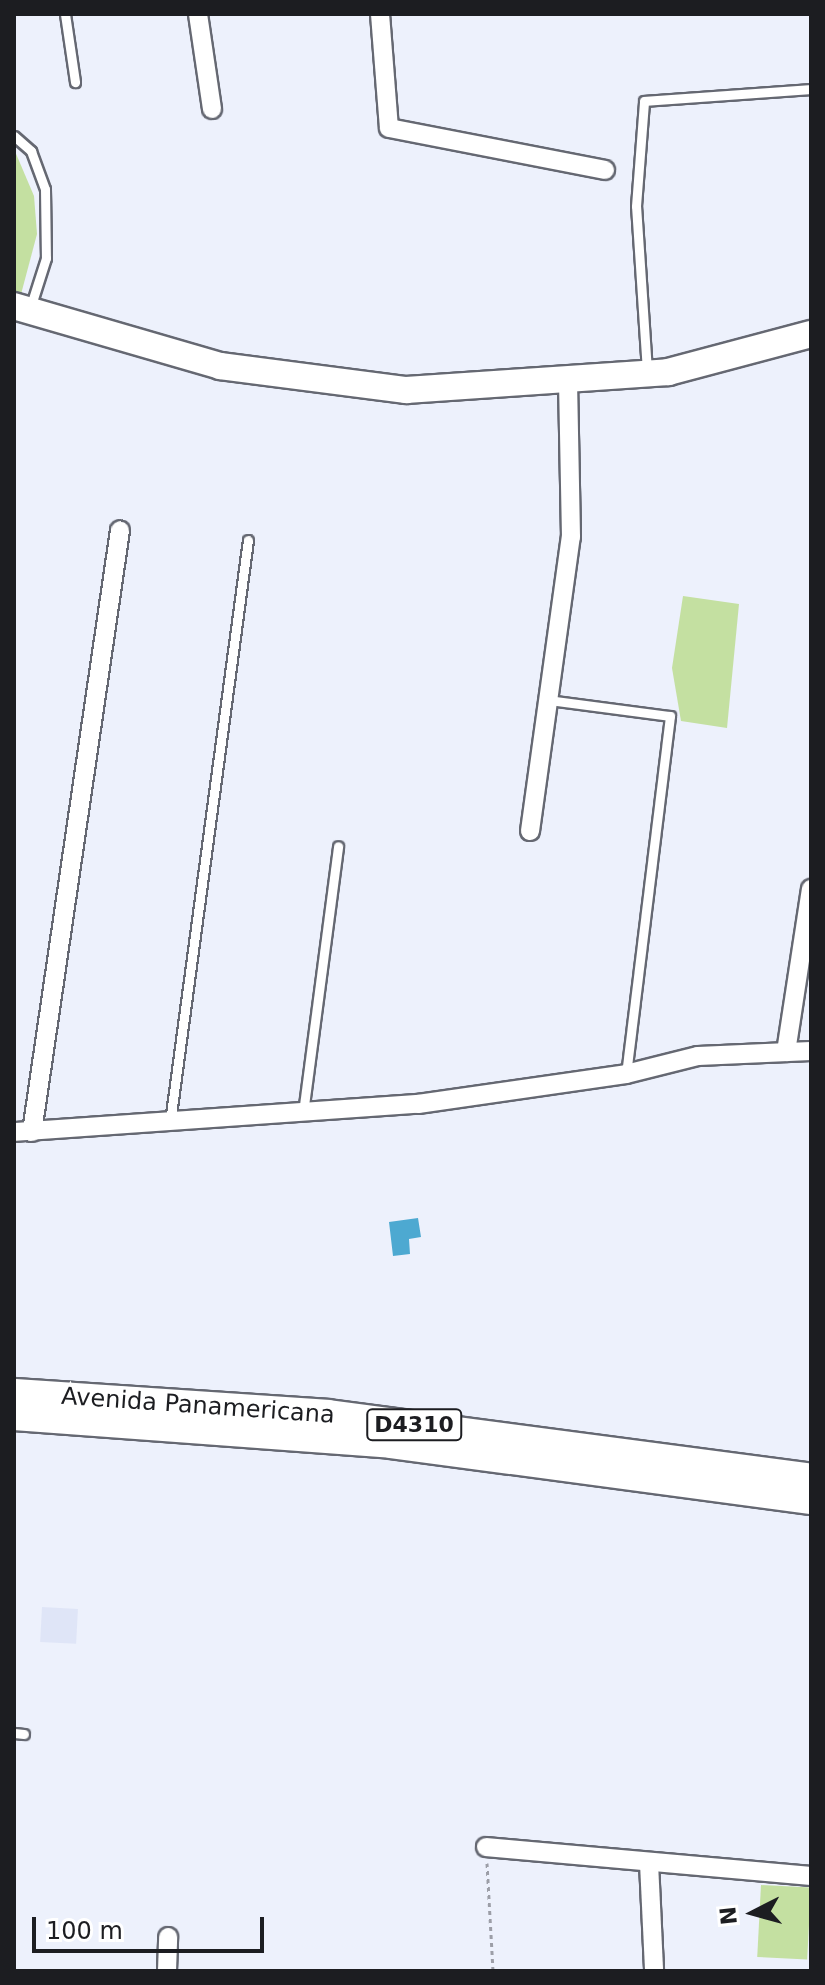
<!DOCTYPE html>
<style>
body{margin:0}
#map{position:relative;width:825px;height:1985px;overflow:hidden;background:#edf1fc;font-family:"DejaVu Sans",sans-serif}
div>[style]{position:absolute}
.built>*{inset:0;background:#dfe5f7;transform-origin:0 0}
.green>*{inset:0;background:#c4e0a1;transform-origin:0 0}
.water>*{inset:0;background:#4da9d1}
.path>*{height:3px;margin-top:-1.5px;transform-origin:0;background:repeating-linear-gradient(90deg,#9c9ea7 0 4px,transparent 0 8px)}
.roads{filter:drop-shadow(2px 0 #656872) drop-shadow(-2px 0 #656872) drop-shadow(0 2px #656872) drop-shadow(0 -2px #656872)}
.service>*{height:9px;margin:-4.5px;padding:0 4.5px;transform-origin:4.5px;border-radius:4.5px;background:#fff}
.minor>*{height:18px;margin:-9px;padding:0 9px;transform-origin:9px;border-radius:9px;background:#fff}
.secondary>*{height:26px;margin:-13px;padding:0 13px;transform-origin:13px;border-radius:13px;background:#fff}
.primary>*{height:28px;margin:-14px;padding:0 14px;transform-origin:14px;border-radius:14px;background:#fff}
span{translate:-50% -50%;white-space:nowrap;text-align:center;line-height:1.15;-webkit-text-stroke:6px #fff;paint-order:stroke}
.shield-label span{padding:2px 6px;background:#fff;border:2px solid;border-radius:6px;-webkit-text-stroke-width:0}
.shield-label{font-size:22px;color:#1c1d21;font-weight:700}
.street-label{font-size:24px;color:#1c1d21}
.frame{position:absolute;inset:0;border:16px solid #1c1d21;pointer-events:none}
.north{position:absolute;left:713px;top:1873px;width:80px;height:80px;-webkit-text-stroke:6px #fff;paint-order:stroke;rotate:264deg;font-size:22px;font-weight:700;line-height:32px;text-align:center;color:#1c1d21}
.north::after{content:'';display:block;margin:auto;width:28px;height:36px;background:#1c1d21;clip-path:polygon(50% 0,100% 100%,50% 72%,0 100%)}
.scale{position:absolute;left:32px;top:1917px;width:232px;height:36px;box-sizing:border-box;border:4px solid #1c1d21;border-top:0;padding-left:10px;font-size:24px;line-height:28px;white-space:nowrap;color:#1c1d21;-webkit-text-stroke:6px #fff;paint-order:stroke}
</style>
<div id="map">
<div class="built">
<i style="left:42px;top:1607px;width:36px;height:35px;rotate:3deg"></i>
</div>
<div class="green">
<i style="clip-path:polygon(14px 149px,34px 196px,37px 234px,20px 298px,14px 296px)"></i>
<i style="clip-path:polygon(683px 596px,739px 604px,727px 728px,681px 721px,672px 668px)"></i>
<i style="left:761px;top:1885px;width:50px;height:72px;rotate:3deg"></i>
</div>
<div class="water">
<i style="clip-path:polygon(418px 1218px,421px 1237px,409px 1239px,410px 1254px,393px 1256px,389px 1222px)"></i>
</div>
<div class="path">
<i style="left:487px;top:1863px;width:108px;rotate:86.8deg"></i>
</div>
<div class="roads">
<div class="service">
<i style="left:65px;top:14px;width:69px;rotate:81.6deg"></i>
<i style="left:14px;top:136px;width:23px;rotate:41deg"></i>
<i style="left:31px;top:151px;width:40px;rotate:69.8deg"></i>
<i style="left:45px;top:189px;width:69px;rotate:89.2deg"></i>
<i style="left:46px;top:258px;width:52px;rotate:107.7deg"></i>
<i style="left:647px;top:371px;width:165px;rotate:-93.8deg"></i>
<i style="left:636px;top:206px;width:105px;rotate:-85.6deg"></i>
<i style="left:644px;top:101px;width:167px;rotate:-4.1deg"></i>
<i style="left:548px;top:700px;width:123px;rotate:7.5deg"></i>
<i style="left:670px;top:716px;width:361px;rotate:97deg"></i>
<i style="left:303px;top:1113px;width:269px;rotate:-82.5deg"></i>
<i style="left:170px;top:1122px;width:587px;rotate:-82.37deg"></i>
<i style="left:14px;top:1733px;width:10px;rotate:6deg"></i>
</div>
<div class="minor">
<i style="left:198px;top:14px;width:96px;rotate:81.6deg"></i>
<i style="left:380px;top:14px;width:114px;rotate:85.5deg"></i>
<i style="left:389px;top:128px;width:220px;rotate:11deg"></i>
<i style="left:530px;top:831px;width:297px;rotate:-82.1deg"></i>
<i style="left:571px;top:537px;width:154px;rotate:-91.1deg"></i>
<i style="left:786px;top:1052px;width:165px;rotate:-81.3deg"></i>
<i style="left:14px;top:1132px;width:405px;rotate:-4deg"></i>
<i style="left:418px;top:1104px;width:210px;rotate:-8.2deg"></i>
<i style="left:626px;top:1074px;width:74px;rotate:-14deg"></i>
<i style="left:698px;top:1056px;width:113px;rotate:-2.5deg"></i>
<i style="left:32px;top:1132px;width:608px;rotate:-81.68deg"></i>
<i style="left:486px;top:1847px;width:326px;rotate:5.1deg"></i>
<i style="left:649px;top:1863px;width:108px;rotate:87.3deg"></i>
<i style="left:167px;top:1971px;width:34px;rotate:-88deg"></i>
</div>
<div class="secondary">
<i style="left:14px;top:306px;width:215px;rotate:16.2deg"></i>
<i style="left:220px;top:366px;width:188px;rotate:7.4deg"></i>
<i style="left:406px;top:390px;width:263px;rotate:-3.9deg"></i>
<i style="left:668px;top:372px;width:148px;rotate:-14.9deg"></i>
</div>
<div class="primary">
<i style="left:14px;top:1393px;width:314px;rotate:3.8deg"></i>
<i style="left:327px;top:1414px;width:488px;rotate:7.5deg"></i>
<i style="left:14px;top:1416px;width:378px;rotate:4.2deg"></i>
<i style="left:391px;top:1444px;width:424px;rotate:7.6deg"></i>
</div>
</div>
<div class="shield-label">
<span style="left:414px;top:1425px">D4310</span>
</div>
<div class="street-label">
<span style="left:198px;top:1406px;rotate:4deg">Avenida Panamericana</span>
</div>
<div class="frame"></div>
<div class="north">N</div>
<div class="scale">100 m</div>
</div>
